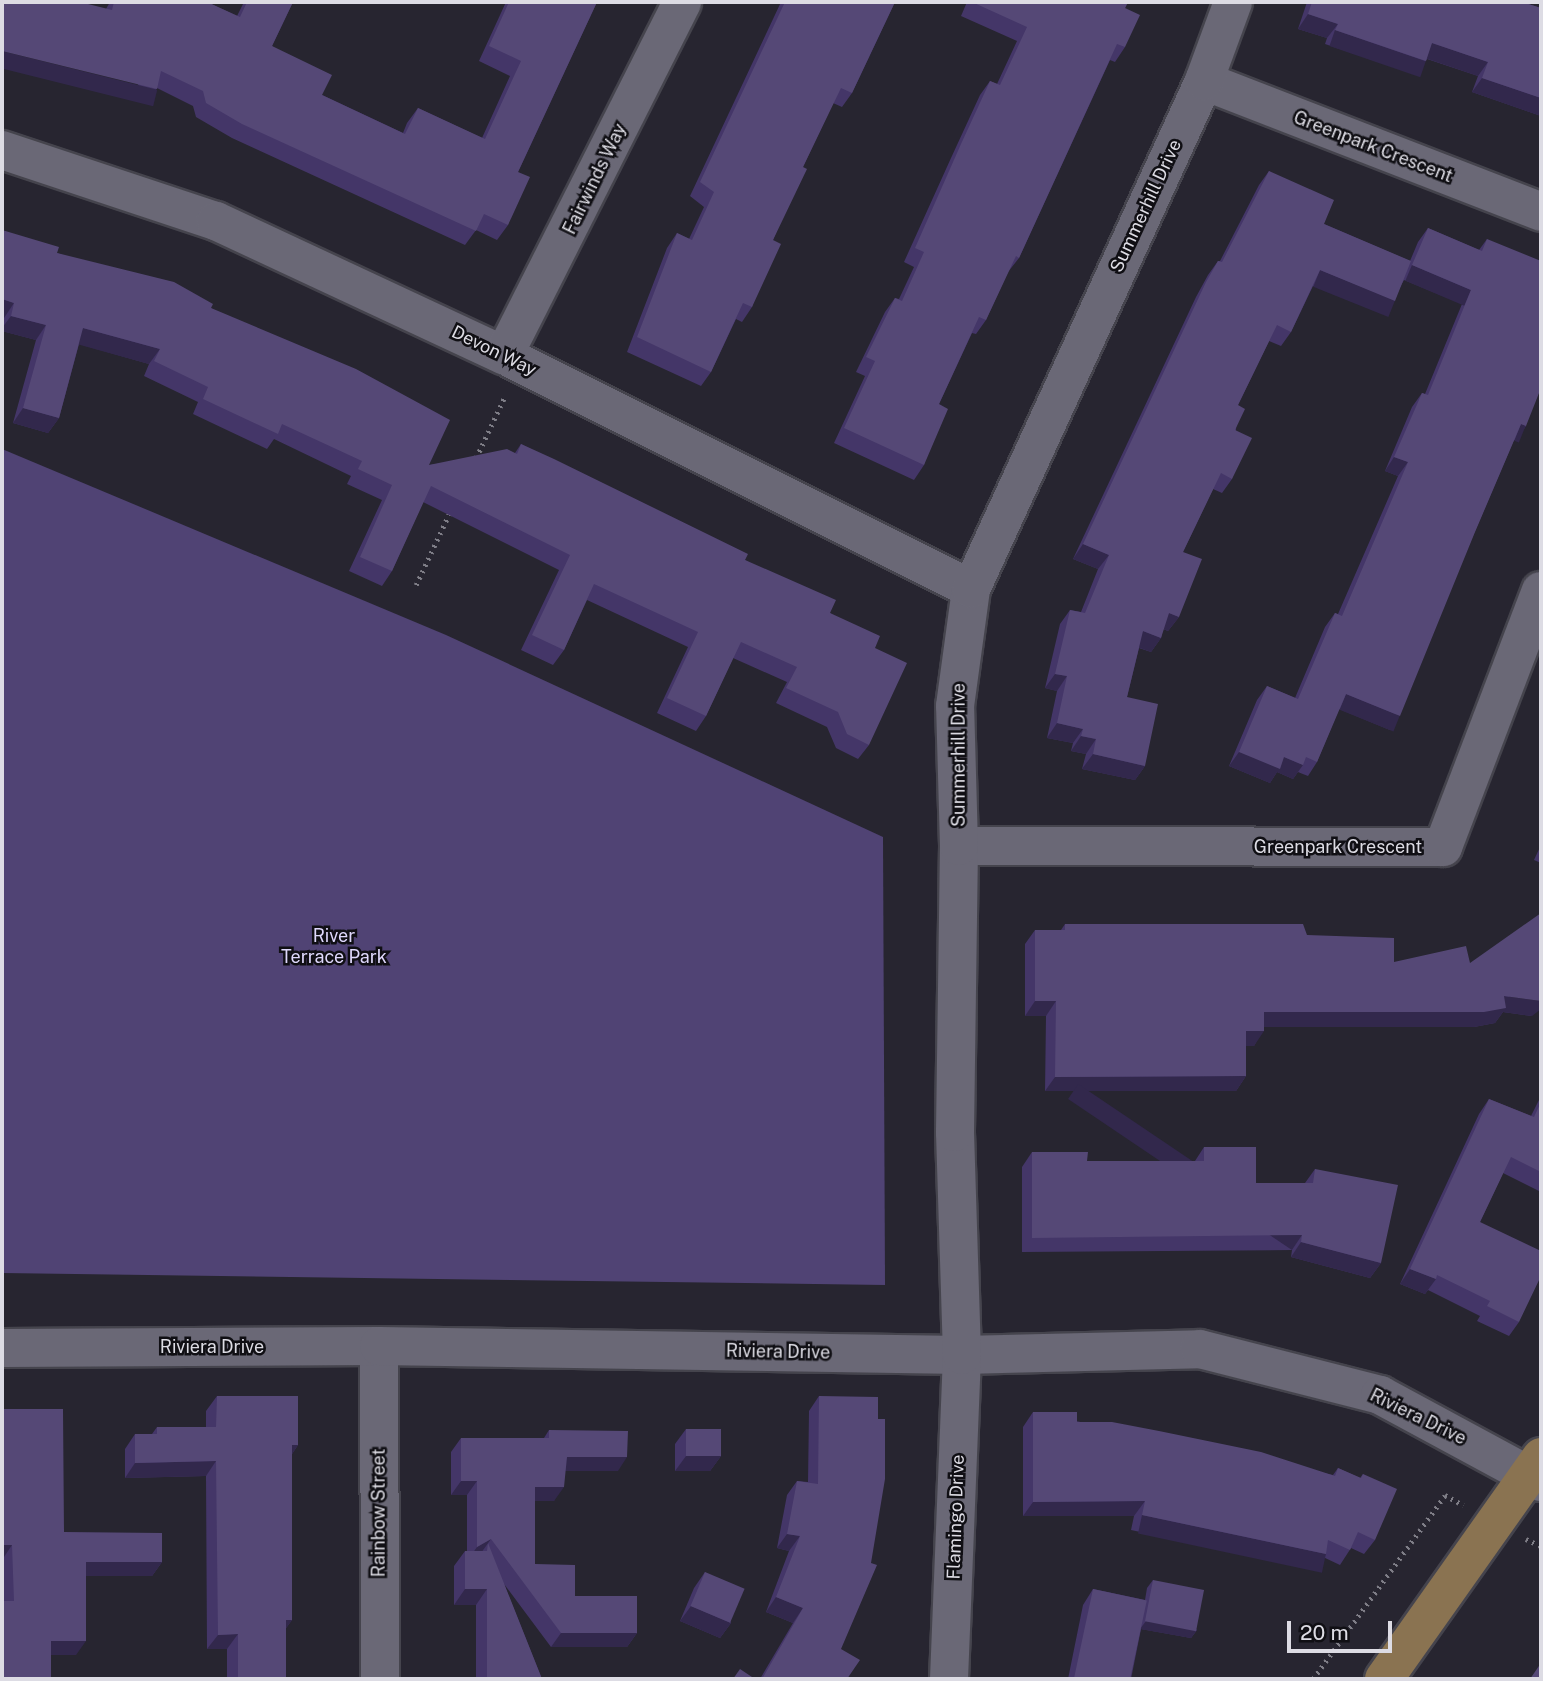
<!DOCTYPE html>
<style>
body{margin:0}
#map{position:relative;width:1543px;height:1681px;overflow:hidden;background:#272530;font-family:"Public Sans",sans-serif}
div>[style]{position:absolute}
.green>*{inset:0;background:#504374}
.path>*{height:4.5px;margin-top:-2.25px;transform-origin:0;background:repeating-linear-gradient(90deg,#7f7e87 0 2px,transparent 0 7px)}
.roads{filter:drop-shadow(2px 0 #45444d) drop-shadow(-2px 0 #45444d) drop-shadow(0 2px #45444d) drop-shadow(0 -2px #45444d)}
.minor>*{height:38px;margin:-19px;padding:0 19px;transform-origin:19px;border-radius:19px;background:#6a6876}
.major>*{height:38px;margin:-19px;padding:0 19px;transform-origin:19px;border-radius:19px;background:#8a7351}
.wall>*{inset:0;background:#443668}
.shaded-wall>*{inset:0;background:#32284c;transform-origin:0 0}
.building>*{inset:0;background:#554876;transform-origin:0 0}
span{translate:-50% -50%;white-space:nowrap;text-align:center;line-height:1.15;-webkit-text-stroke:5px #100f14;paint-order:stroke}
.street-label{font-size:18px;color:#dddce4}
.park-label{font-size:18px;color:#dfd8fc}
.frame{position:absolute;inset:0;border:4px solid #dddce4;pointer-events:none}
.scale{position:absolute;left:1287px;top:1621px;width:105px;height:32px;box-sizing:border-box;border:4px solid #dddce4;border-top:0;padding-left:9px;font-size:21px;line-height:24px;white-space:nowrap;color:#dddce4;-webkit-text-stroke:5px #100f14;paint-order:stroke}
</style>
<div id="map">
<div class="green">
<i style="clip-path:polygon(2px 449px,446px 635px,883px 837px,885px 1285px,2px 1273px)"></i>
</div>
<div class="path">
<i style="left:476px;top:458px;width:68px;rotate:-64.9deg"></i>
<i style="left:416px;top:585px;width:83px;rotate:-65deg"></i>
<i style="left:1526px;top:1539px;width:17px;rotate:25deg"></i>
<i style="left:1313px;top:1679px;width:226px;rotate:-54.3deg"></i>
<i style="left:1445px;top:1495px;width:21px;rotate:29deg"></i>
</div>
<div class="roads">
<div class="minor">
<i style="left:1204px;top:81px;width:362px;rotate:21.2deg"></i>
<i style="left:2px;top:150px;width:225px;rotate:18.4deg"></i>
<i style="left:216px;top:221px;width:318px;rotate:25deg"></i>
<i style="left:504px;top:355px;width:522px;rotate:26.61deg"></i>
<i style="left:504px;top:355px;width:395px;rotate:-63.2deg"></i>
<i style="left:959px;top:846px;width:484px;rotate:0.1deg"></i>
<i style="left:1443px;top:847px;width:274px;rotate:-69.1deg"></i>
<i style="left:379px;top:1346px;width:333px;rotate:89.8deg"></i>
<i style="left:2px;top:1348px;width:377px;rotate:-0.3deg"></i>
<i style="left:379px;top:1346px;width:583px;rotate:0.88deg"></i>
<i style="left:962px;top:1355px;width:238px;rotate:-1.4deg"></i>
<i style="left:1200px;top:1349px;width:186px;rotate:14.3deg"></i>
<i style="left:1380px;top:1395px;width:183px;rotate:28.4deg"></i>
<i style="left:949px;top:1679px;width:324px;rotate:-87.7deg"></i>
<i style="left:962px;top:1355px;width:223px;rotate:-91.8deg"></i>
<i style="left:955px;top:1132px;width:286px;rotate:-89.2deg"></i>
<i style="left:959px;top:846px;width:140px;rotate:-91.6deg"></i>
<i style="left:955px;top:706px;width:118px;rotate:-82.2deg"></i>
<i style="left:971px;top:589px;width:559px;rotate:-65.36deg"></i>
<i style="left:1204px;top:81px;width:84px;rotate:-69.8deg"></i>
</div>
<div class="major">
<i style="left:1384px;top:1679px;width:272px;rotate:-54.7deg"></i>
</div>
</div>
<div class="wall">
<i style="clip-path:polygon(110px 2px,207px 2px,237px 16px,244px 2px,293px 2px,272px 46px,322px 95px,403px 133px,407px 123px,418px 108px,482px 138px,510px 76px,479px 61px,506px 2px,597px 2px,518px 172px,508px 225px,497px 240px,476px 230px,465px 245px,232px 138px,196px 117px,193px 106px,157px 88px,146px 103px,106px 9px)"></i>
<i style="clip-path:polygon(781px 2px,895px 2px,852px 93px,842px 107px,833px 103px,803px 167px,773px 240px,752px 307px,742px 322px,736px 319px,711px 372px,701px 386px,627px 352px,667px 248px,677px 233px,689px 239px,704px 207px,690px 196px)"></i>
<i style="clip-path:polygon(967px 2px,1128px 2px,1125px 8px,1125px 47px,1115px 62px,1110px 60px,1019px 258px,1008px 272px,986px 320px,976px 334px,972px 333px,939px 404px,924px 465px,914px 480px,834px 443px,865px 376px,856px 372px,885px 312px,895px 298px,899px 299px,914px 267px,904px 262px,951px 158px,980px 95px,990px 81px,997px 84px,1017px 41px,961px 16px)"></i>
<i style="clip-path:polygon(1307px 2px,1522px 2px,1541px 8px,1541px 116px,1472px 92px,1478px 76px,1427px 59px,1416px 75px,1325px 44px,1327px 38px,1298px 29px)"></i>
<i style="clip-path:polygon(1269px 171px,1324px 224px,1410px 261px,1418px 242px,1428px 228px,1479px 250px,1487px 239px,1526px 426px,1516px 441px,1514px 440px,1390px 730px,1339px 709px,1317px 762px,1308px 776px,1298px 772px,1293px 779px,1277px 772px,1270px 783px,1229px 766px,1257px 700px,1267px 686px,1295px 698px,1325px 627px,1335px 613px,1338px 614px,1398px 476px,1385px 471px,1412px 407px,1422px 393px,1425px 394px,1462px 304px,1404px 280px,1385px 315px,1313px 286px,1291px 332px,1281px 346px,1269px 341px,1238px 405px,1232px 479px,1222px 493px,1213px 489px,1183px 552px,1179px 617px,1168px 631px,1163px 629px,1161px 638px,1151px 652px,1139px 648px,1127px 697px,1145px 766px,1135px 780px,1082px 769px,1086px 754px,1071px 751px,1073px 743px,1047px 738px,1057px 691px,1045px 688px,1060px 624px,1070px 610px,1081px 612px,1098px 569px,1073px 559px,1196px 297px,1208px 275px,1218px 261px,1220px 261px,1259px 185px)"></i>
<i style="clip-path:polygon(2px 230px,57px 253px,211px 308px,429px 465px,515px 453px,521px 444px,745px 560px,830px 613px,875px 648px,869px 745px,858px 759px,836px 748px,827px 727px,776px 703px,787px 682px,733px 658px,706px 716px,696px 731px,657px 713px,688px 647px,587px 600px,564px 650px,553px 665px,521px 650px,559px 570px,423px 502px,392px 571px,382px 586px,349px 571px,382px 500px,347px 484px,351px 476px,274px 439px,267px 449px,193px 414px,198px 402px,144px 376px,149px 364px,79px 344px,59px 418px,48px 433px,13px 423px,36px 340px,2px 331px,4px 318px,2px 317px)"></i>
<i style="clip-path:polygon(1541px 845px,1541px 863px,1534px 860px)"></i>
<i style="clip-path:polygon(1065px 924px,1307px 935px,1394px 962px,1470px 963px,1532px 1016px,1503px 1012px,1495px 1023px,1474px 1027px,1264px 1027px,1254px 1046px,1246px 1046px,1246px 1076px,1236px 1091px,1045px 1091px,1046px 1016px,1025px 1016px,1025px 944px,1035px 930px,1061px 930px)"></i>
<i style="clip-path:polygon(1541px 1096px,1541px 1192px,1503px 1173px,1480px 1222px,1519px 1322px,1509px 1336px,1477px 1321px,1480px 1316px,1428px 1290px,1425px 1294px,1400px 1284px,1479px 1114px,1489px 1099px,1531px 1116px)"></i>
<i style="clip-path:polygon(1204px 1147px,1256px 1183px,1305px 1183px,1315px 1169px,1381px 1263px,1370px 1278px,1291px 1257px,1292px 1250px,1022px 1252px,1022px 1167px,1032px 1152px,1087px 1161px,1195px 1161px)"></i>
<i style="clip-path:polygon(217px 1396px,298px 1445px,292px 1454px,292px 1620px,286px 1628px,286px 1679px,227px 1679px,227px 1649px,207px 1649px,206px 1476px,125px 1478px,125px 1449px,135px 1434px,152px 1434px,157px 1427px,206px 1427px,206px 1411px)"></i>
<i style="clip-path:polygon(819px 1396px,841px 1649px,847px 1679px,760px 1679px,793px 1623px,766px 1612px,789px 1551px,777px 1548px,787px 1495px,797px 1481px,808px 1482px,809px 1411px)"></i>
<i style="clip-path:polygon(2px 1409px,64px 1532px,162px 1562px,152px 1576px,86px 1576px,76px 1655px,51px 1655px,3px 1601px,2px 1560px)"></i>
<i style="clip-path:polygon(1033px 1412px,1333px 1475px,1338px 1468px,1360px 1478px,1363px 1474px,1375px 1540px,1364px 1554px,1351px 1548px,1340px 1565px,1323px 1557px,1315px 1569px,1131px 1530px,1134px 1516px,1023px 1516px,1023px 1427px)"></i>
<i style="clip-path:polygon(686px 1429px,721px 1456px,710px 1471px,675px 1471px,675px 1444px)"></i>
<i style="clip-path:polygon(549px 1430px,618px 1471px,565px 1471px,554px 1501px,535px 1501px,535px 1564px,575px 1596px,637px 1633px,627px 1647px,551px 1647px,504px 1584px,542px 1679px,476px 1679px,476px 1605px,454px 1605px,454px 1566px,465px 1551px,467px 1551px,467px 1495px,451px 1495px,451px 1452px,461px 1438px,544px 1438px)"></i>
<i style="clip-path:polygon(705px 1572px,731px 1623px,720px 1638px,680px 1621px,694px 1588px)"></i>
<i style="clip-path:polygon(1153px 1580px,1197px 1630px,1191px 1638px,1141px 1629px,1131px 1679px,1068px 1679px,1083px 1605px,1093px 1589px,1145px 1600px,1147px 1588px)"></i>
</div>
<div class="shaded-wall">
<i style="clip-path:polygon(1308px 14px,1338px 24px,1327px 38px,1298px 29px)"></i>
<i style="left:1335px;top:30px;width:96px;height:17px;rotate:19deg"></i>
<i style="clip-path:polygon(1432px 43px,1488px 62px,1478px 76px,1422px 57px)"></i>
<i style="left:2px;top:51px;width:160px;height:17px;rotate:14deg"></i>
<i style="clip-path:polygon(1482px 78px,1541px 98px,1541px 116px,1472px 92px)"></i>
<i style="left:1412px;top:265px;width:64px;height:17px;rotate:23deg"></i>
<i style="left:1320px;top:270px;width:81px;height:18px;rotate:22deg"></i>
<i style="clip-path:polygon(2px 299px,14px 303px,4px 318px,2px 317px)"></i>
<i style="clip-path:polygon(11px 316px,46px 325px,36px 340px,2px 331px,2px 328px)"></i>
<i style="clip-path:polygon(83px 328px,160px 349px,149px 364px,73px 343px)"></i>
<i style="clip-path:polygon(23px 408px,59px 418px,48px 433px,13px 423px)"></i>
<i style="left:1521px;top:424px;width:5px;height:18px;rotate:22deg"></i>
<i style="clip-path:polygon(1394px 457px,1408px 462px,1398px 476px,1385px 471px)"></i>
<i style="clip-path:polygon(1083px 544px,1109px 555px,1098px 569px,1073px 559px)"></i>
<i style="clip-path:polygon(1169px 613px,1179px 617px,1168px 631px,1159px 627px)"></i>
<i style="clip-path:polygon(1143px 631px,1161px 638px,1151px 652px,1132px 645px)"></i>
<i style="clip-path:polygon(1055px 674px,1067px 676px,1057px 691px,1045px 688px)"></i>
<i style="left:1346px;top:694px;width:58px;height:17px;rotate:22deg"></i>
<i style="clip-path:polygon(1057px 723px,1083px 729px,1073px 743px,1047px 738px)"></i>
<i style="clip-path:polygon(1081px 736px,1096px 739px,1086px 754px,1071px 751px)"></i>
<i style="clip-path:polygon(1239px 752px,1284px 757px,1303px 765px,1293px 779px,1277px 772px,1270px 783px,1229px 766px)"></i>
<i style="clip-path:polygon(1093px 754px,1145px 766px,1135px 780px,1082px 769px)"></i>
<i style="clip-path:polygon(1504px 996px,1541px 1001px,1541px 1009px,1532px 1016px,1503px 1012px,1495px 1023px,1474px 1027px,1254px 1027px,1264px 1012px)"></i>
<i style="clip-path:polygon(1035px 1001px,1056px 1001px,1046px 1016px,1025px 1016px)"></i>
<i style="clip-path:polygon(1246px 1031px,1264px 1031px,1254px 1046px,1236px 1046px)"></i>
<i style="clip-path:polygon(1246px 1076px,1236px 1091px,1045px 1091px,1055px 1077px)"></i>
<i style="left:1302px;top:1235px;width:18px;height:270px;rotate:124deg"></i>
<i style="clip-path:polygon(1301px 1242px,1381px 1263px,1370px 1278px,1291px 1257px)"></i>
<i style="clip-path:polygon(1410px 1269px,1436px 1279px,1425px 1294px,1400px 1284px)"></i>
<i style="clip-path:polygon(292px 1445px,298px 1445px,288px 1460px)"></i>
<i style="clip-path:polygon(686px 1456px,721px 1456px,710px 1471px,675px 1471px)"></i>
<i style="clip-path:polygon(567px 1457px,627px 1457px,618px 1471px,557px 1471px)"></i>
<i style="clip-path:polygon(216px 1461px,206px 1476px,125px 1478px,135px 1463px)"></i>
<i style="clip-path:polygon(461px 1481px,477px 1481px,467px 1495px,451px 1495px)"></i>
<i style="clip-path:polygon(535px 1487px,564px 1487px,554px 1501px,525px 1501px)"></i>
<i style="clip-path:polygon(1145px 1501px,1134px 1516px,1023px 1516px,1033px 1502px)"></i>
<i style="left:1142px;top:1515px;width:188px;height:19px;rotate:12deg"></i>
<i style="clip-path:polygon(787px 1534px,800px 1536px,789px 1551px,777px 1548px)"></i>
<i style="clip-path:polygon(491px 1539px,481px 1553px,467px 1561px,477px 1547px)"></i>
<i style="clip-path:polygon(2px 1545px,12px 1545px,2px 1560px)"></i>
<i style="clip-path:polygon(86px 1562px,162px 1562px,152px 1576px,76px 1576px)"></i>
<i style="clip-path:polygon(465px 1589px,487px 1589px,476px 1605px,454px 1605px)"></i>
<i style="clip-path:polygon(776px 1597px,803px 1608px,793px 1623px,766px 1612px)"></i>
<i style="clip-path:polygon(691px 1606px,731px 1623px,720px 1638px,680px 1621px)"></i>
<i style="clip-path:polygon(286px 1620px,292px 1620px,282px 1634px)"></i>
<i style="clip-path:polygon(1146px 1621px,1197px 1630px,1191px 1638px,1140px 1629px)"></i>
<i style="clip-path:polygon(561px 1633px,637px 1633px,627px 1647px,551px 1647px)"></i>
<i style="clip-path:polygon(238px 1634px,227px 1649px,207px 1649px,218px 1635px)"></i>
<i style="clip-path:polygon(51px 1641px,86px 1641px,76px 1655px,41px 1655px)"></i>
</div>
<div class="building">
<i style="clip-path:polygon(2px 2px,80px 2px,112px 10px,114px 2px,207px 2px,240px 17px,247px 2px,293px 2px,272px 46px,332px 75px,322px 95px,405px 134px,418px 108px,485px 139px,521px 61px,489px 46px,509px 2px,597px 2px,518px 172px,530px 177px,508px 225px,484px 214px,476px 231px,242px 124px,206px 103px,203px 91px,161px 71px,157px 89px,2px 51px)"></i>
<i style="clip-path:polygon(785px 2px,895px 2px,852px 93px,841px 88px,803px 167px,807px 169px,773px 240px,781px 244px,752px 307px,743px 303px,711px 372px,637px 337px,677px 233px,692px 240px,714px 192px,700px 182px)"></i>
<i style="clip-path:polygon(972px 2px,1128px 2px,1125px 8px,1140px 15px,1125px 47px,1117px 44px,1019px 258px,1016px 256px,986px 320px,979px 317px,939px 404px,948px 409px,924px 465px,844px 428px,875px 361px,866px 357px,895px 298px,902px 301px,924px 252px,915px 248px,961px 144px,990px 81px,1000px 85px,1027px 27px)"></i>
<i style="clip-path:polygon(1312px 2px,1522px 2px,1541px 8px,1541px 98px,1482px 78px,1488px 62px,1432px 43px,1426px 61px,1335px 30px,1338px 24px,1308px 14px)"></i>
<i style="clip-path:polygon(1269px 171px,1334px 200px,1324px 224px,1411px 261px,1395px 301px,1320px 270px,1291px 332px,1277px 325px,1238px 405px,1245px 409px,1235px 430px,1252px 438px,1232px 479px,1221px 473px,1183px 552px,1202px 559px,1179px 617px,1169px 613px,1161px 638px,1143px 631px,1127px 697px,1158px 704px,1145px 766px,1093px 754px,1096px 739px,1081px 736px,1083px 729px,1057px 723px,1067px 676px,1055px 674px,1070px 610px,1085px 613px,1109px 555px,1083px 544px,1206px 282px,1218px 261px,1222px 262px)"></i>
<i style="clip-path:polygon(1428px 228px,1482px 251px,1487px 239px,1541px 261px,1541px 388px,1526px 426px,1521px 424px,1475px 532px,1400px 716px,1346px 694px,1317px 762px,1306px 757px,1303px 765px,1284px 757px,1280px 769px,1239px 752px,1267px 686px,1298px 699px,1335px 613px,1342px 616px,1408px 462px,1394px 457px,1422px 393px,1428px 395px,1471px 290px,1412px 265px)"></i>
<i style="clip-path:polygon(2px 230px,59px 247px,57px 253px,174px 282px,213px 304px,211px 308px,356px 369px,450px 420px,429px 465px,507px 449px,517px 454px,521px 444px,554px 459px,748px 554px,745px 560px,836px 600px,830px 613px,880px 636px,875px 648px,907px 663px,869px 745px,847px 734px,838px 712px,786px 688px,797px 667px,741px 642px,706px 716px,667px 698px,698px 632px,594px 584px,564px 650px,532px 635px,570px 555px,431px 486px,392px 571px,360px 557px,392px 485px,358px 469px,362px 461px,282px 424px,278px 434px,203px 399px,208px 387px,154px 361px,160px 349px,83px 328px,59px 418px,23px 408px,46px 325px,11px 316px,14px 303px,2px 299px)"></i>
<i style="clip-path:polygon(1541px 913px,1541px 1001px,1504px 996px,1506px 1008px,1484px 1012px,1264px 1012px,1264px 1031px,1246px 1031px,1246px 1076px,1055px 1077px,1056px 1001px,1035px 1001px,1035px 930px,1065px 930px,1065px 924px,1303px 924px,1307px 935px,1394px 938px,1394px 962px,1466px 946px,1470px 963px)"></i>
<i style="clip-path:polygon(1489px 1099px,1534px 1117px,1541px 1102px,1541px 1172px,1511px 1157px,1480px 1222px,1541px 1251px,1541px 1276px,1519px 1322px,1487px 1306px,1490px 1301px,1437px 1275px,1436px 1279px,1410px 1269px)"></i>
<i style="clip-path:polygon(1204px 1147px,1256px 1147px,1256px 1183px,1313px 1183px,1315px 1169px,1398px 1185px,1381px 1263px,1301px 1242px,1302px 1235px,1032px 1238px,1032px 1152px,1088px 1152px,1087px 1161px,1204px 1161px)"></i>
<i style="clip-path:polygon(217px 1396px,298px 1396px,298px 1445px,292px 1445px,292px 1620px,286px 1620px,286px 1679px,238px 1679px,238px 1634px,218px 1635px,216px 1461px,135px 1463px,135px 1434px,157px 1434px,157px 1427px,216px 1427px)"></i>
<i style="clip-path:polygon(819px 1396px,878px 1397px,878px 1419px,885px 1419px,885px 1479px,871px 1563px,877px 1565px,841px 1649px,860px 1660px,847px 1679px,762px 1679px,803px 1608px,776px 1597px,800px 1536px,787px 1534px,797px 1481px,818px 1484px)"></i>
<i style="clip-path:polygon(2px 1409px,63px 1409px,64px 1532px,162px 1533px,162px 1562px,86px 1562px,86px 1641px,51px 1641px,51px 1679px,2px 1679px,2px 1601px,14px 1601px,12px 1545px,2px 1545px)"></i>
<i style="clip-path:polygon(1033px 1412px,1077px 1412px,1077px 1422px,1112px 1422px,1159px 1431px,1261px 1452px,1335px 1476px,1338px 1468px,1361px 1478px,1363px 1474px,1397px 1489px,1375px 1540px,1358px 1532px,1350px 1550px,1328px 1540px,1326px 1554px,1142px 1515px,1145px 1501px,1033px 1502px)"></i>
<i style="left:686px;top:1429px;width:35px;height:27px"></i>
<i style="clip-path:polygon(549px 1430px,628px 1431px,627px 1457px,567px 1457px,564px 1487px,535px 1487px,535px 1564px,575px 1565px,575px 1596px,637px 1596px,637px 1633px,561px 1633px,491px 1539px,477px 1547px,477px 1481px,461px 1481px,461px 1438px,549px 1438px)"></i>
<i style="clip-path:polygon(488px 1543px,542px 1679px,487px 1679px,487px 1589px,465px 1589px,465px 1551px,487px 1551px)"></i>
<i style="left:705px;top:1572px;width:43px;height:37px;rotate:23deg"></i>
<i style="left:1153px;top:1580px;width:52px;height:42px;rotate:11deg"></i>
<i style="left:1093px;top:1589px;width:55px;height:92px;rotate:12deg"></i>
<i style="clip-path:polygon(1541px 1663px,1541px 1679px,1530px 1679px)"></i>
<i style="clip-path:polygon(740px 1669px,755px 1679px,733px 1679px)"></i>
</div>
<div class="street-label">
<span style="left:1373px;top:147px;rotate:21deg">Greenpark Crescent</span>
<span style="left:595px;top:179px;rotate:-64deg">Fairwinds Way</span>
<span style="left:1146px;top:206px;rotate:-65deg">Summerhill Drive</span>
<span style="left:494px;top:351px;rotate:26deg">Devon Way</span>
<span style="left:959px;top:755px;rotate:-90deg">Summerhill Drive</span>
<span style="left:1338px;top:847px">Greenpark Crescent</span>
<span style="left:212px;top:1347px">Riviera Drive</span>
<span style="left:778px;top:1352px;rotate:1deg">Riviera Drive</span>
<span style="left:1418px;top:1417px;rotate:26deg">Riviera Drive</span>
<span style="left:379px;top:1513px;rotate:-90deg">Rainbow Street</span>
<span style="left:956px;top:1517px;rotate:-88deg">Flamingo Drive</span>
</div>
<div class="park-label">
<span style="left:334px;top:947px">River<br>Terrace Park</span>
</div>
<div class="frame"></div>
<div class="scale">20 m</div>
</div>
